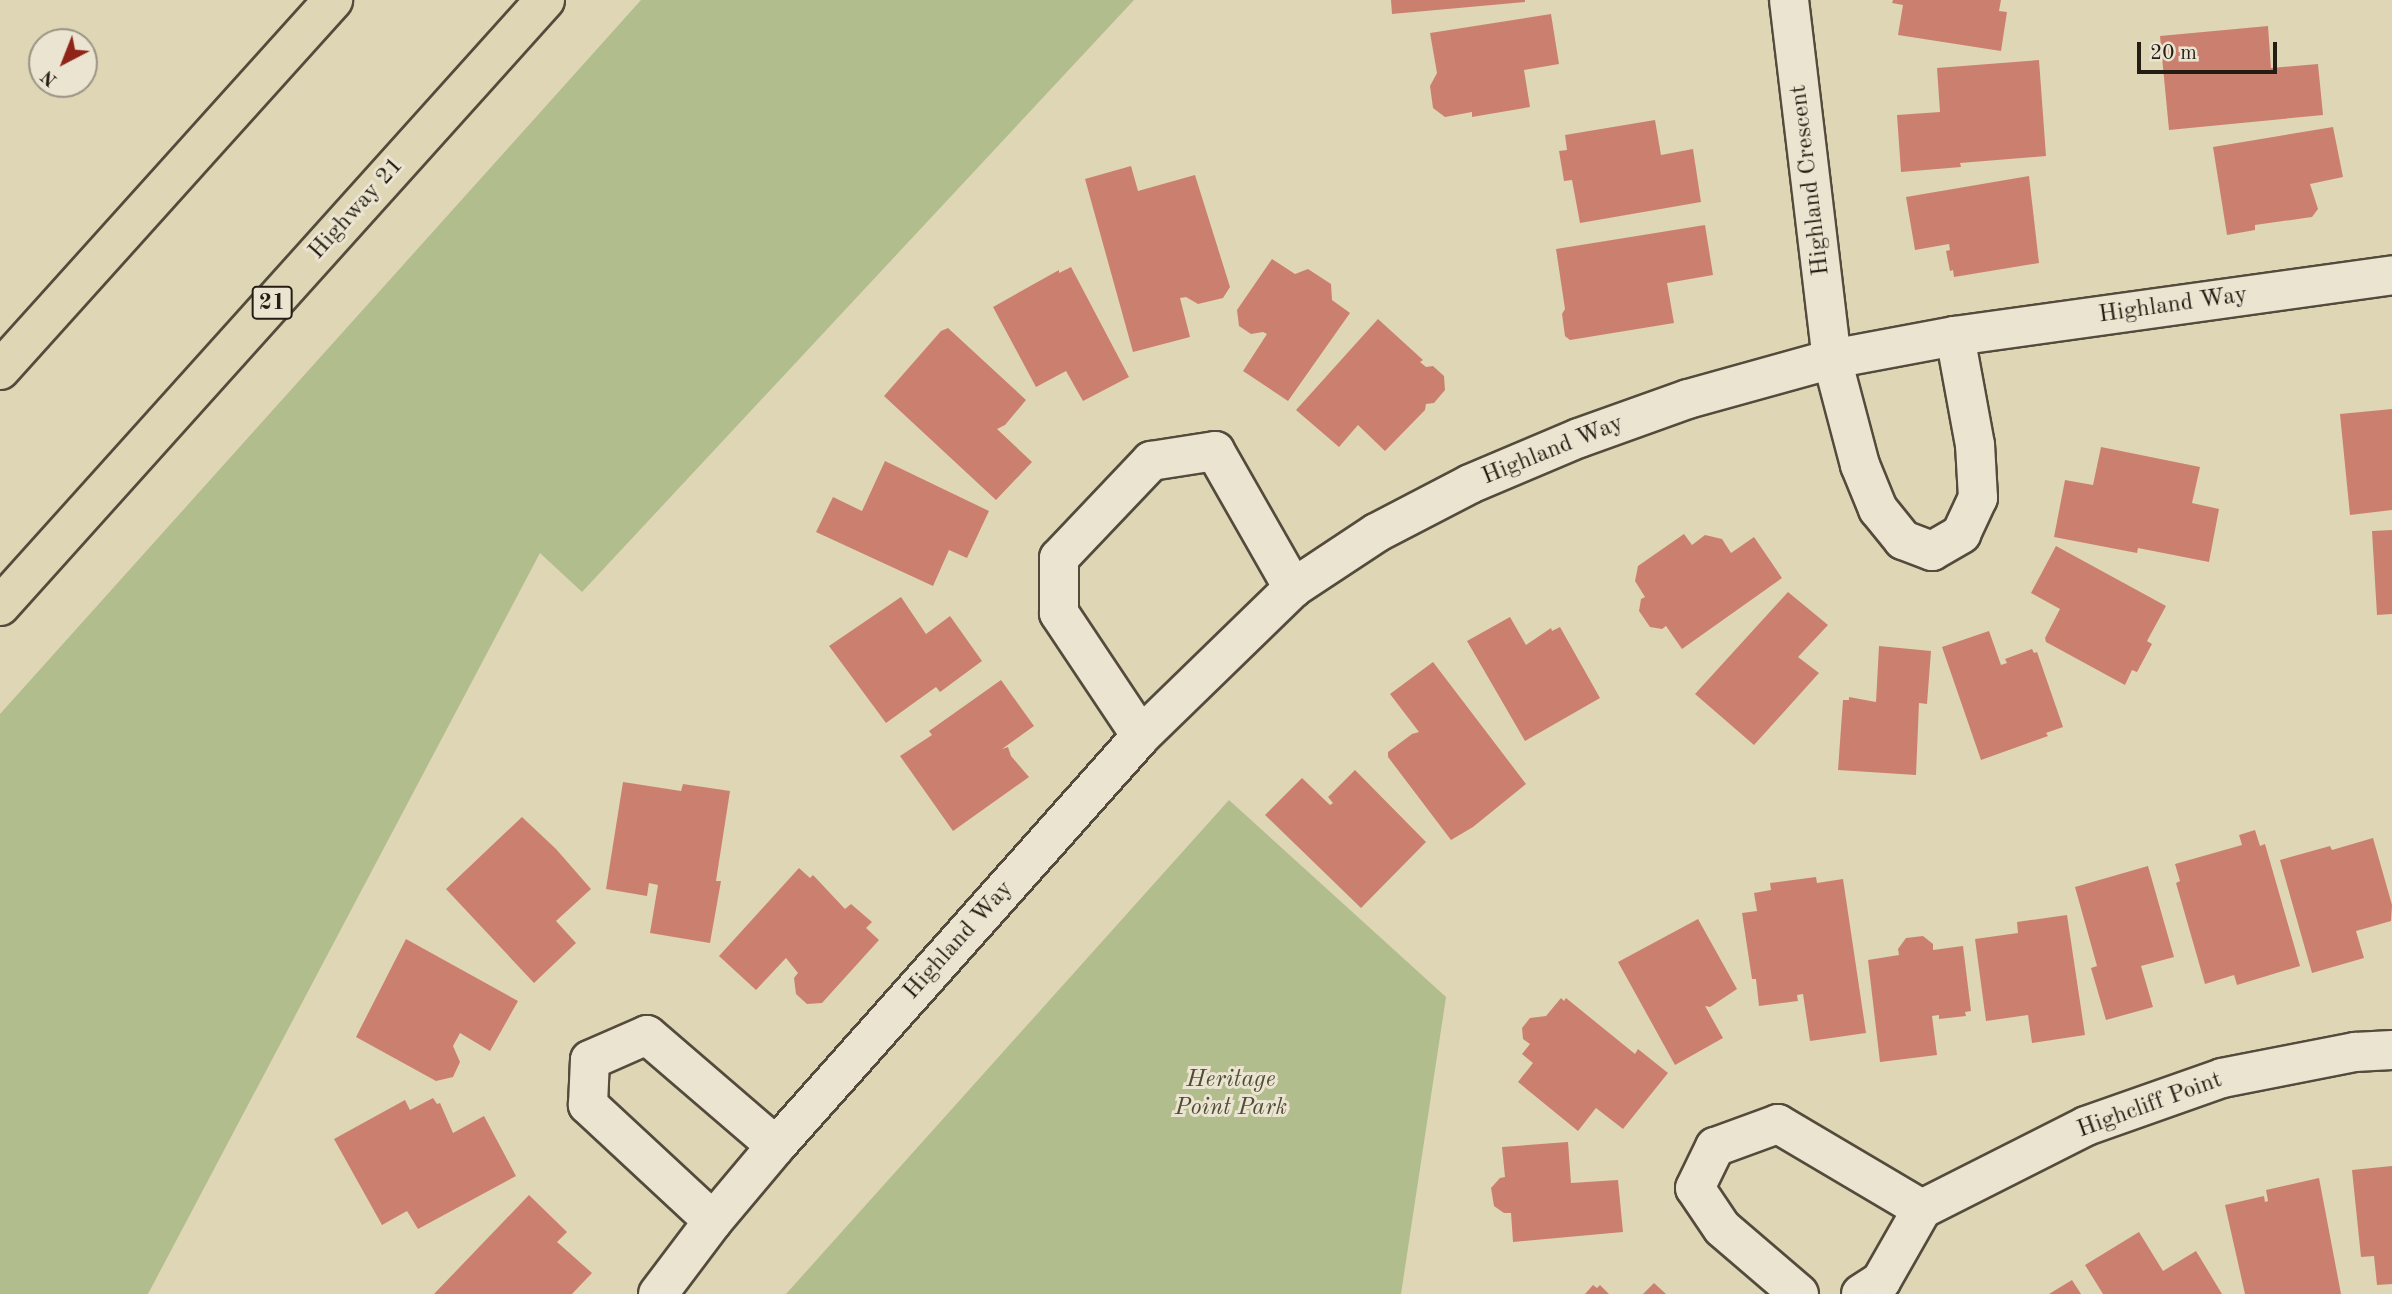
<!DOCTYPE html>
<style>
body{margin:0}
#map{position:relative;width:2392px;height:1294px;overflow:hidden;background:#dfd6b6;font-family:"Old Standard TT",serif}
div>[style]{position:absolute}
.green>*{inset:0;background:#b2bd8d}
.building>*{inset:0;background:#cb806f}
.roads{filter:drop-shadow(2px 0 #544b3c) drop-shadow(-2px 0 #544b3c) drop-shadow(0 2px #544b3c) drop-shadow(0 -2px #544b3c)}
.minor>*{height:38px;margin:-19px;padding:0 19px;transform-origin:19px;border-radius:19px;background:#eae4d0}
.major>*{height:38px;margin:-19px;padding:0 19px;transform-origin:19px;border-radius:19px;background:#dfd6b6}
span{translate:-50% -50%;white-space:nowrap;text-align:center;line-height:1.15;-webkit-text-stroke:6px #eae4d0;paint-order:stroke}
.shield-label span{padding:2px 5px;background:#eae4d0;border:2px solid;border-radius:5px;-webkit-text-stroke-width:0}
.shield-label{font-size:23px;color:#251d14;font-weight:700}
.street-label{font-size:24px;color:#251d14}
.park-label{font-size:24px;color:#4f4d38;font-style:italic}
.north{position:absolute;left:28px;top:28px;width:70px;height:70px;box-sizing:border-box;background:#eae4d0;border:2px solid #9b9485;border-radius:50%;rotate:222deg;font-size:19px;font-weight:700;line-height:28px;text-align:center;color:#251d14}
.north::after{content:'';display:block;margin:auto;width:24px;height:32px;background:#8f2418;clip-path:polygon(50% 0,100% 100%,50% 72%,0 100%)}
.scale{position:absolute;left:2137px;top:42px;width:140px;height:32px;box-sizing:border-box;border:4px solid #251d14;border-top:0;padding-left:9px;font-size:21px;line-height:24px;white-space:nowrap;color:#251d14;-webkit-text-stroke:5px #eae4d0;paint-order:stroke}
</style>
<div id="map">
<div class="green">
<i style="clip-path:polygon(641px 0,1134px 0,582px 592px,540px 553px,148px 1294px,0 1294px,0 714px)"></i>
<i style="clip-path:polygon(1229px 800px,1446px 997px,1401px 1294px,786px 1294px)"></i>
</div>
<div class="building">
<i style="clip-path:polygon(1391px 0,1525px 0,1525px 2px,1392px 14px)"></i>
<i style="clip-path:polygon(1893px 0,2001px 0,1999px 11px,2007px 12px,2001px 51px,1898px 35px,1903px 5px,1892px 3px)"></i>
<i style="clip-path:polygon(1551px 14px,1559px 64px,1524px 70px,1530px 107px,1472px 117px,1472px 112px,1445px 117px,1433px 108px,1430px 86px,1437px 73px,1430px 33px)"></i>
<i style="clip-path:polygon(2268px 26px,2271px 68px,2318px 64px,2323px 115px,2169px 130px,2160px 36px)"></i>
<i style="clip-path:polygon(2039px 60px,2046px 156px,1960px 163px,1961px 167px,1901px 172px,1897px 115px,1940px 112px,1937px 68px)"></i>
<i style="clip-path:polygon(1655px 120px,1661px 155px,1693px 149px,1701px 202px,1580px 223px,1572px 180px,1564px 181px,1559px 151px,1567px 150px,1565px 135px)"></i>
<i style="clip-path:polygon(2333px 127px,2343px 177px,2310px 184px,2318px 209px,2312px 217px,2255px 225px,2255px 230px,2227px 235px,2213px 147px)"></i>
<i style="clip-path:polygon(1131px 166px,1138px 191px,1195px 175px,1230px 287px,1223px 298px,1198px 304px,1186px 297px,1180px 298px,1190px 337px,1133px 352px,1085px 179px)"></i>
<i style="clip-path:polygon(2029px 176px,2039px 263px,1954px 277px,1953px 270px,1950px 271px,1946px 251px,1950px 250px,1949px 244px,1915px 250px,1906px 197px)"></i>
<i style="clip-path:polygon(1705px 225px,1713px 275px,1667px 283px,1674px 323px,1570px 340px,1565px 336px,1562px 314px,1565px 309px,1556px 249px)"></i>
<i style="clip-path:polygon(1272px 259px,1295px 274px,1308px 269px,1331px 284px,1332px 300px,1350px 313px,1288px 401px,1243px 371px,1267px 334px,1263px 332px,1251px 334px,1239px 326px,1237px 310px)"></i>
<i style="clip-path:polygon(1071px 267px,1129px 377px,1083px 401px,1066px 371px,1036px 387px,993px 307px,1059px 270px,1059px 273px)"></i>
<i style="clip-path:polygon(1378px 319px,1423px 360px,1420px 362px,1426px 367px,1433px 366px,1444px 376px,1445px 390px,1434px 403px,1426px 404px,1425px 410px,1385px 451px,1358px 425px,1339px 447px,1296px 410px)"></i>
<i style="clip-path:polygon(948px 328px,1026px 400px,1005px 425px,997px 429px,1032px 462px,996px 500px,884px 396px,941px 331px)"></i>
<i style="clip-path:polygon(2392px 409px,2392px 510px,2350px 515px,2340px 414px)"></i>
<i style="clip-path:polygon(2101px 447px,2200px 467px,2192px 503px,2219px 509px,2209px 562px,2138px 548px,2137px 553px,2054px 537px,2065px 480px,2093px 485px)"></i>
<i style="clip-path:polygon(885px 461px,989px 511px,967px 558px,949px 550px,933px 586px,816px 532px,833px 497px,862px 511px)"></i>
<i style="clip-path:polygon(2392px 530px,2392px 614px,2377px 615px,2372px 531px)"></i>
<i style="clip-path:polygon(1684px 534px,1692px 545px,1705px 535px,1722px 539px,1731px 553px,1754px 537px,1782px 578px,1682px 649px,1666px 626px,1662px 629px,1650px 627px,1639px 611px,1641px 599px,1645px 597px,1635px 581px,1638px 566px)"></i>
<i style="clip-path:polygon(2056px 546px,2166px 606px,2147px 641px,2152px 644px,2137px 672px,2132px 670px,2125px 685px,2046px 642px,2045px 638px,2060px 609px,2031px 593px)"></i>
<i style="clip-path:polygon(1788px 592px,1828px 625px,1798px 657px,1819px 673px,1754px 745px,1695px 694px)"></i>
<i style="clip-path:polygon(901px 597px,926px 634px,950px 616px,982px 661px,940px 692px,936px 687px,886px 723px,829px 646px)"></i>
<i style="clip-path:polygon(1510px 617px,1526px 645px,1551px 628px,1552px 631px,1560px 627px,1600px 698px,1525px 741px,1467px 641px)"></i>
<i style="clip-path:polygon(1989px 631px,2001px 665px,2007px 663px,2005px 659px,2032px 649px,2034px 653px,2037px 652px,2063px 727px,2046px 733px,2048px 736px,1981px 760px,1942px 647px)"></i>
<i style="clip-path:polygon(1879px 646px,1931px 651px,1927px 704px,1919px 703px,1916px 775px,1838px 770px,1843px 700px,1849px 700px,1849px 697px,1876px 702px)"></i>
<i style="clip-path:polygon(1433px 662px,1526px 784px,1473px 827px,1451px 840px,1388px 757px,1388px 752px,1412px 734px,1419px 732px,1390px 694px)"></i>
<i style="clip-path:polygon(1001px 680px,1034px 726px,1002px 749px,1008px 747px,1011px 756px,1029px 777px,953px 831px,900px 756px,932px 735px,929px 731px)"></i>
<i style="clip-path:polygon(1355px 770px,1426px 842px,1361px 908px,1265px 815px,1302px 778px,1330px 805px,1333px 803px,1328px 797px)"></i>
<i style="clip-path:polygon(623px 782px,681px 791px,683px 784px,730px 791px,716px 881px,721px 881px,710px 943px,650px 933px,658px 885px,649px 883px,647px 896px,606px 889px)"></i>
<i style="clip-path:polygon(522px 817px,556px 849px,591px 889px,556px 921px,576px 943px,534px 983px,446px 889px)"></i>
<i style="clip-path:polygon(2255px 830px,2260px 846px,2265px 844px,2300px 966px,2237px 985px,2234px 975px,2205px 984px,2176px 883px,2180px 881px,2175px 864px,2242px 845px,2239px 835px)"></i>
<i style="clip-path:polygon(2373px 838px,2392px 905px,2391px 921px,2356px 931px,2364px 958px,2312px 973px,2280px 860px,2330px 846px,2332px 850px)"></i>
<i style="clip-path:polygon(2148px 866px,2174px 957px,2141px 966px,2153px 1007px,2106px 1020px,2091px 968px,2097px 966px,2075px 887px)"></i>
<i style="clip-path:polygon(799px 868px,810px 878px,813px 875px,845px 909px,851px 904px,872px 922px,866px 928px,879px 940px,822px 1003px,807px 1004px,796px 994px,794px 978px,798px 973px,786px 958px,756px 990px,719px 956px)"></i>
<i style="clip-path:polygon(1816px 877px,1817px 883px,1843px 879px,1866px 1033px,1810px 1041px,1803px 994px,1797px 995px,1798px 1001px,1759px 1006px,1756px 979px,1752px 979px,1742px 913px,1757px 911px,1754px 893px,1771px 890px,1770px 883px)"></i>
<i style="clip-path:polygon(2067px 915px,2085px 1035px,2032px 1043px,2028px 1015px,1986px 1021px,1975px 939px,2018px 933px,2017px 922px)"></i>
<i style="clip-path:polygon(1698px 919px,1737px 989px,1710px 1007px,1705px 1006px,1723px 1038px,1675px 1065px,1618px 962px)"></i>
<i style="clip-path:polygon(1923px 936px,1933px 944px,1933px 950px,1963px 946px,1971px 1011px,1965px 1012px,1966px 1016px,1939px 1019px,1939px 1015px,1932px 1016px,1937px 1055px,1880px 1062px,1868px 960px,1899px 955px,1898px 949px,1906px 938px)"></i>
<i style="clip-path:polygon(406px 939px,518px 1001px,490px 1051px,460px 1033px,453px 1046px,460px 1062px,453px 1077px,436px 1081px,356px 1037px)"></i>
<i style="clip-path:polygon(1561px 998px,1564px 1001px,1566px 998px,1635px 1054px,1638px 1049px,1668px 1073px,1623px 1129px,1596px 1108px,1578px 1131px,1518px 1082px,1533px 1063px,1522px 1054px,1530px 1044px,1523px 1039px,1522px 1028px,1530px 1018px,1546px 1016px)"></i>
<i style="clip-path:polygon(433px 1098px,437px 1104px,440px 1103px,453px 1133px,484px 1116px,516px 1176px,418px 1229px,407px 1211px,382px 1225px,334px 1139px,405px 1100px,410px 1110px)"></i>
<i style="clip-path:polygon(1568px 1142px,1571px 1183px,1618px 1180px,1623px 1232px,1513px 1242px,1511px 1213px,1504px 1213px,1494px 1206px,1491px 1188px,1500px 1178px,1505px 1177px,1502px 1147px)"></i>
<i style="clip-path:polygon(2392px 1166px,2392px 1284px,2377px 1285px,2374px 1256px,2361px 1257px,2352px 1170px)"></i>
<i style="clip-path:polygon(2319px 1178px,2341px 1294px,2245px 1294px,2225px 1205px,2264px 1196px,2265px 1202px,2268px 1201px,2266px 1190px)"></i>
<i style="clip-path:polygon(529px 1195px,567px 1232px,557px 1242px,592px 1273px,572px 1294px,434px 1294px)"></i>
<i style="clip-path:polygon(2139px 1232px,2163px 1271px,2196px 1251px,2222px 1294px,2103px 1294px,2085px 1265px)"></i>
<i style="clip-path:polygon(2072px 1280px,2081px 1294px,2049px 1294px)"></i>
<i style="clip-path:polygon(1654px 1283px,1666px 1294px,1643px 1294px)"></i>
<i style="clip-path:polygon(1593px 1285px,1597px 1288px,1600px 1285px,1609px 1294px,1585px 1294px)"></i>
</div>
<div class="roads">
<div class="minor">
<i style="left:1789px;top:0;width:362px;rotate:83.2deg"></i>
<i style="left:1832px;top:359px;width:110px;rotate:75.2deg"></i>
<i style="left:1860px;top:465px;width:48px;rotate:67.8deg"></i>
<i style="left:1878px;top:509px;width:40px;rotate:51deg"></i>
<i style="left:1903px;top:540px;width:31px;rotate:21deg"></i>
<i style="left:1932px;top:551px;width:34px;rotate:-30deg"></i>
<i style="left:1961px;top:534px;width:40px;rotate:-65deg"></i>
<i style="left:1978px;top:498px;width:53px;rotate:-93.2deg"></i>
<i style="left:1975px;top:445px;width:111px;rotate:-100.4deg"></i>
<i style="left:1141px;top:736px;width:148px;rotate:-123.7deg"></i>
<i style="left:1059px;top:613px;width:55px;rotate:-90deg"></i>
<i style="left:1059px;top:558px;width:134px;rotate:-46.5deg"></i>
<i style="left:1151px;top:461px;width:65px;rotate:-8.9deg"></i>
<i style="left:1215px;top:451px;width:158px;rotate:60.3deg"></i>
<i style="left:713px;top:1221px;width:171px;rotate:-137.1deg"></i>
<i style="left:588px;top:1105px;width:45px;rotate:-87.5deg"></i>
<i style="left:590px;top:1060px;width:62px;rotate:-23.7deg"></i>
<i style="left:647px;top:1035px;width:170px;rotate:40.7deg"></i>
<i style="left:658px;top:1294px;width:91px;rotate:-53deg"></i>
<i style="left:713px;top:1221px;width:98px;rotate:-50deg"></i>
<i style="left:776px;top:1146px;width:549px;rotate:-48.32deg"></i>
<i style="left:1141px;top:736px;width:212px;rotate:-44.2deg"></i>
<i style="left:1293px;top:588px;width:100px;rotate:-33.5deg"></i>
<i style="left:1376px;top:533px;width:106px;rotate:-27.5deg"></i>
<i style="left:1470px;top:484px;width:118px;rotate:-22.9deg"></i>
<i style="left:1579px;top:438px;width:116px;rotate:-19.7deg"></i>
<i style="left:1688px;top:399px;width:149px;rotate:-15.5deg"></i>
<i style="left:1832px;top:359px;width:125px;rotate:-10.6deg"></i>
<i style="left:1955px;top:336px;width:441px;rotate:-7.9deg"></i>
<i style="left:1799px;top:1294px;width:101px;rotate:-139.4deg"></i>
<i style="left:1722px;top:1228px;width:48px;rotate:-124deg"></i>
<i style="left:1695px;top:1188px;width:46px;rotate:-64deg"></i>
<i style="left:1715px;top:1147px;width:67px;rotate:-20.1deg"></i>
<i style="left:1778px;top:1124px;width:167px;rotate:30.6deg"></i>
<i style="left:1861px;top:1294px;width:24px;rotate:-33deg"></i>
<i style="left:1881px;top:1281px;width:83px;rotate:-60.3deg"></i>
<i style="left:1922px;top:1209px;width:184px;rotate:-26.8deg"></i>
<i style="left:2086px;top:1126px;width:144px;rotate:-19.4deg"></i>
<i style="left:2222px;top:1078px;width:136px;rotate:-11.1deg"></i>
<i style="left:2355px;top:1052px;width:37px;rotate:-3deg"></i>
</div>
<div class="major">
<i style="left:0;top:370px;width:498px;rotate:-48deg"></i>
<i style="left:0;top:606px;width:815px;rotate:-48.03deg"></i>
</div>
</div>
<div class="shield-label">
<span style="left:272px;top:303px">21</span>
</div>
<div class="street-label">
<span style="left:1811px;top:180px;rotate:-97deg">Highland Crescent</span>
<span style="left:357px;top:209px;rotate:-48deg">Highway 21</span>
<span style="left:2173px;top:306px;rotate:-8deg">Highland Way</span>
<span style="left:1553px;top:451px;rotate:-22deg">Highland Way</span>
<span style="left:959px;top:941px;rotate:-48deg">Highland Way</span>
<span style="left:2150px;top:1106px;rotate:-20deg">Highcliff Point</span>
</div>
<div class="park-label">
<span style="left:1231px;top:1095px">Heritage<br>Point Park</span>
</div>
<div class="north">N</div>
<div class="scale">20 m</div>
</div>
